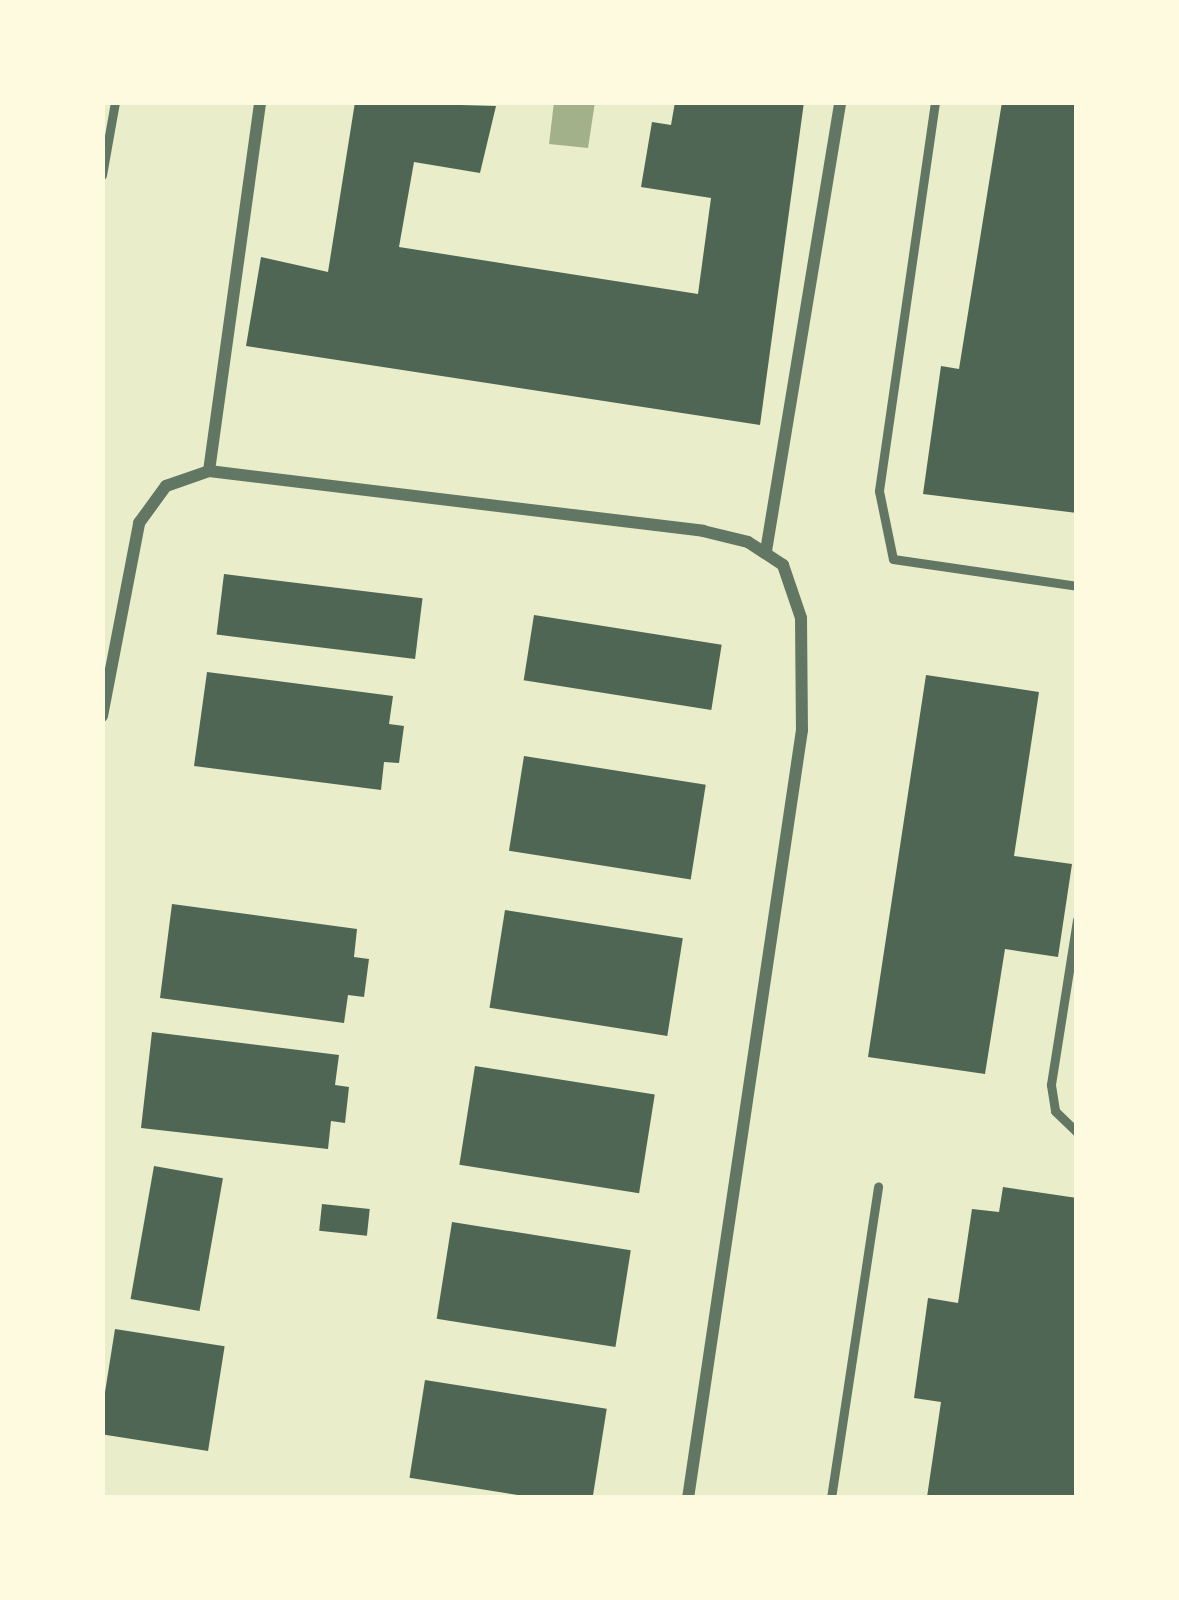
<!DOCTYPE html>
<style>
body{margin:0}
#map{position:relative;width:1179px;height:1600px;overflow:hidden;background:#e9edc9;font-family:"Space Grotesk",sans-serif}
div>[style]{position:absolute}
.water>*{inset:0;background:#a3b18a}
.building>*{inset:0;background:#4f6655;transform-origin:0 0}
.service>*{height:9px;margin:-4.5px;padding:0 4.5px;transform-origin:4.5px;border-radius:4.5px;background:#617663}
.minor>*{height:12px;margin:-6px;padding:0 6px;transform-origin:6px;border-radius:6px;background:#617663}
span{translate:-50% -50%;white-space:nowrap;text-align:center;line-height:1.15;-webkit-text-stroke:9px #fefae0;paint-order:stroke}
.frame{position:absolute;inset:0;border:105px solid #fefae0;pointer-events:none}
</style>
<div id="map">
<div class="water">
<i style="clip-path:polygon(554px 102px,595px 102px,588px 148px,549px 144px)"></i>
</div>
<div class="building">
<i style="clip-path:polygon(355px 102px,496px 106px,480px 173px,414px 162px,399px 247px,698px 294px,711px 198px,641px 187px,652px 122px,671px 125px,675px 102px,804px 102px,760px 425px,246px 346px,261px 257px,328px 272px)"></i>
<i style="clip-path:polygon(1002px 102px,1077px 102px,1077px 513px,923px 494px,941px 366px,959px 369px)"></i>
<i style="left:224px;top:574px;width:200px;height:61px;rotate:7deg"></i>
<i style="left:534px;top:615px;width:190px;height:66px;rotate:9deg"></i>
<i style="clip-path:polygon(207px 672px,393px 696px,389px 724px,404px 726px,399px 763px,384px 762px,381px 790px,194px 766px)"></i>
<i style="clip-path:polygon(926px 675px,1039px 692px,1014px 856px,1072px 864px,1058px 957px,1005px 949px,985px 1074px,868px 1057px)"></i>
<i style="left:524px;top:756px;width:184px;height:96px;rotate:9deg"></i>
<i style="clip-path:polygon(172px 904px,357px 929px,354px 957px,369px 959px,364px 997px,348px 995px,344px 1023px,160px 998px)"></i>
<i style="left:505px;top:910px;width:180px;height:99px;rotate:9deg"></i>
<i style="clip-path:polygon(152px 1032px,339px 1055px,335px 1085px,349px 1087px,345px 1123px,331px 1121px,328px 1149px,141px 1128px)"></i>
<i style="left:475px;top:1066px;width:182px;height:100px;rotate:9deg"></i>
<i style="left:154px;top:1166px;width:70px;height:135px;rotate:10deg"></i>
<i style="clip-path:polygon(1003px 1187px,1077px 1198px,1077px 1498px,927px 1497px,941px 1402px,914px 1398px,928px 1298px,958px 1303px,972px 1209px,999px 1212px)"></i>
<i style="left:322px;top:1204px;width:48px;height:27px;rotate:6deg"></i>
<i style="left:452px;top:1222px;width:181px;height:98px;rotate:9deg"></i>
<i style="left:115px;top:1329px;width:111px;height:106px;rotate:9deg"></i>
<i style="left:425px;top:1380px;width:184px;height:99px;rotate:9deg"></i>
</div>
<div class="service">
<i style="left:935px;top:102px;width:393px;rotate:98.2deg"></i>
<i style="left:879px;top:491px;width:69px;rotate:78.4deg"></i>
<i style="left:893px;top:559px;width:186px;rotate:8.3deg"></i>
<i style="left:102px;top:175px;width:74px;rotate:-79.9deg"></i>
<i style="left:1077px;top:920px;width:167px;rotate:99deg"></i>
<i style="left:1051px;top:1085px;width:26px;rotate:81deg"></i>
<i style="left:1055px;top:1111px;width:30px;rotate:44deg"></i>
<i style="left:831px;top:1498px;width:315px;rotate:-81.4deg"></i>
</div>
<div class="minor">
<i style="left:209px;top:471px;width:373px;rotate:-82.1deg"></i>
<i style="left:766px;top:551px;width:455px;rotate:-80.6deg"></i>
<i style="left:102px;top:716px;width:197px;rotate:-79.1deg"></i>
<i style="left:139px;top:523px;width:46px;rotate:-53.9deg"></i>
<i style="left:166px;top:486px;width:46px;rotate:-19.2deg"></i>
<i style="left:209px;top:471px;width:498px;rotate:6.9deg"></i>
<i style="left:703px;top:531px;width:46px;rotate:13.7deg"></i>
<i style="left:748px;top:542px;width:42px;rotate:33.3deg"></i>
<i style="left:783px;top:565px;width:56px;rotate:71.2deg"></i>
<i style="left:801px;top:618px;width:112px;rotate:89.5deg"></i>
<i style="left:802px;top:730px;width:776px;rotate:98.44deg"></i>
</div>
<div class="frame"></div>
</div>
